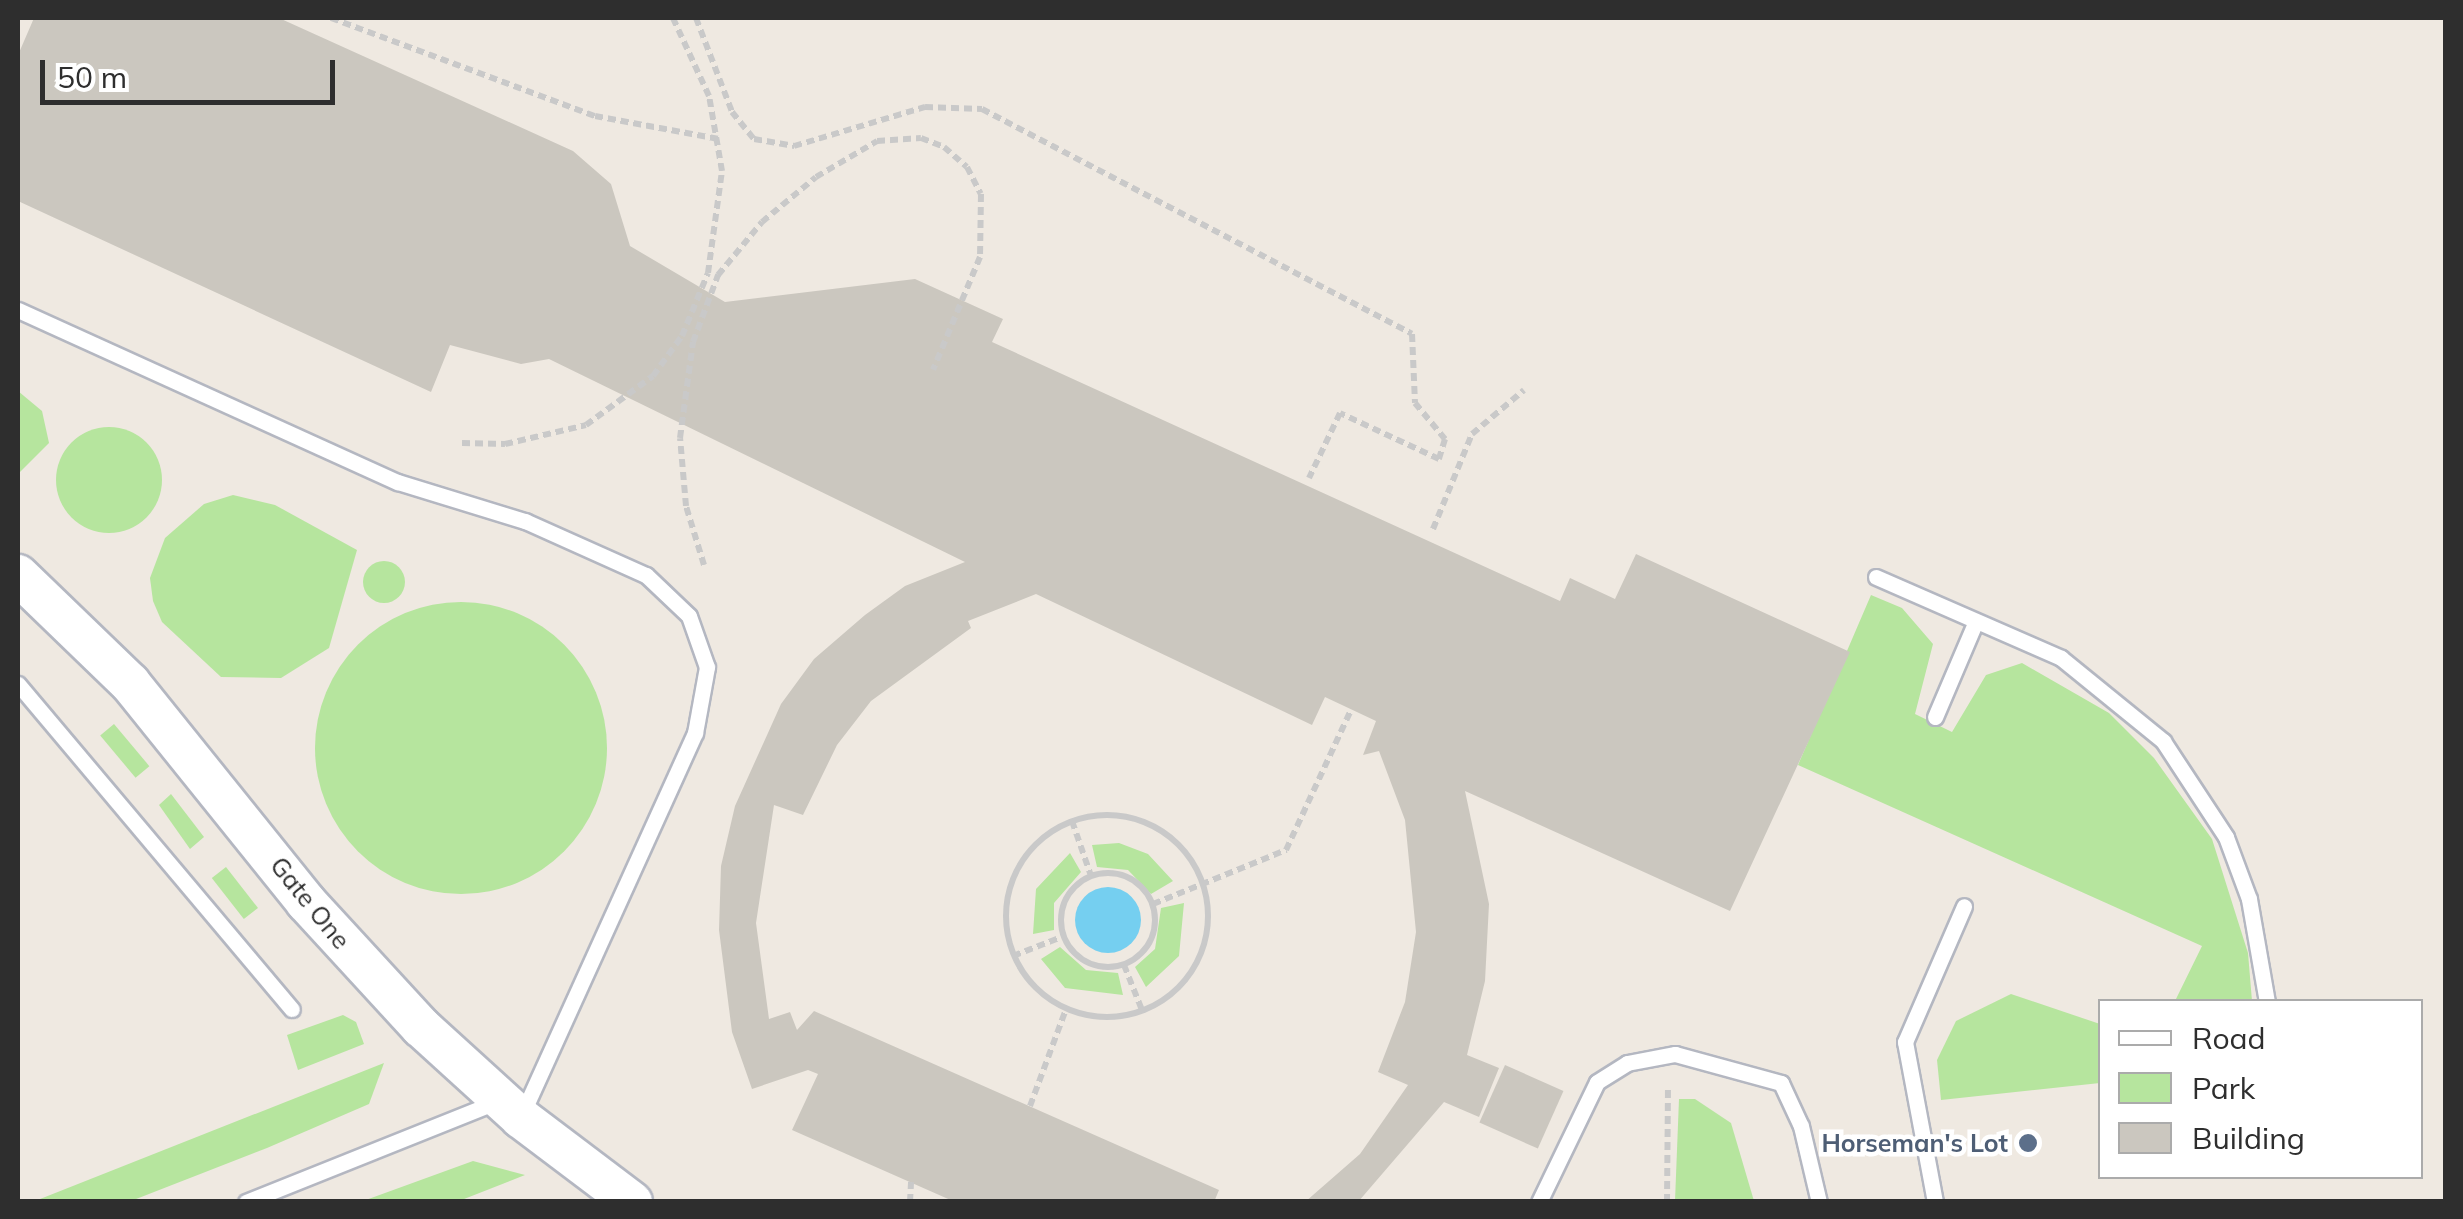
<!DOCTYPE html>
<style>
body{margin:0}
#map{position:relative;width:2463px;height:1219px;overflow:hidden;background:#efe9e1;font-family:Mulish,sans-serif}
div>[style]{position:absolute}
.green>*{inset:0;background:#b6e59e;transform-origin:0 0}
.round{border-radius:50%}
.water>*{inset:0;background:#75cff0}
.building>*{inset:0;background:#cbc7bf;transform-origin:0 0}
.path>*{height:6px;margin-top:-3px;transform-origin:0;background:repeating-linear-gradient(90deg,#c9c9c9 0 8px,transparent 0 13px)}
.path>.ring{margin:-3px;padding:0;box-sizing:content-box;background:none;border:6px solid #c9c9c9;border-radius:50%}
.roads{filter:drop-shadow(2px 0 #b4b7c1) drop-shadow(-2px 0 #b4b7c1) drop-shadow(0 2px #b4b7c1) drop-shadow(0 -2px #b4b7c1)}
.service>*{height:15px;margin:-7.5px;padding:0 7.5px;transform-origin:7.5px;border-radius:7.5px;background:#fff}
.tertiary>*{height:40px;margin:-20px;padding:0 20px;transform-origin:20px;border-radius:20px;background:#fff}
.dots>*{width:28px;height:28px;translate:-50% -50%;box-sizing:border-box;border:5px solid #fff;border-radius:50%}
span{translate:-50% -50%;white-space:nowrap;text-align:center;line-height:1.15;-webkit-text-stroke:9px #fff;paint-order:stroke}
.street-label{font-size:25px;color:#2e2e2e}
.service-label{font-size:25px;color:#4e5e75;font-weight:700}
.right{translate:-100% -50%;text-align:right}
.frame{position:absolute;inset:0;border:20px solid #2e2e2e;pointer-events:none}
.legend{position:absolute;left:2098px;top:999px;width:325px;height:180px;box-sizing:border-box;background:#fff;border:2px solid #ababab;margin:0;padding:12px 18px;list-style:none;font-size:30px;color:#2e2e2e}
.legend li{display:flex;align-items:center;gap:20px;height:50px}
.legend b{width:50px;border:2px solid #ababab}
.scale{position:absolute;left:40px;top:60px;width:295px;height:45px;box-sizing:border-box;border:5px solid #2e2e2e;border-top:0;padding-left:12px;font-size:30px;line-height:35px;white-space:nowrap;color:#2e2e2e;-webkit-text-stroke:8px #fff;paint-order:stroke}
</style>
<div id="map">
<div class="green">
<i style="clip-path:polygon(18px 391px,42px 411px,49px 443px,18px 474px)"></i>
<i class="round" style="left:56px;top:427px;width:106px;height:106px"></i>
<i style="clip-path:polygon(233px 495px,275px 505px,357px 550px,329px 648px,281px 678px,221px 677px,162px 622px,153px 601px,150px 578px,165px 538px,204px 504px)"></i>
<i class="round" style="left:363px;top:561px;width:42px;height:42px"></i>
<i style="clip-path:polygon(1871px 595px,1902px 608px,1933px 644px,1915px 714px,1952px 732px,1986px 675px,2022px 663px,2109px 713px,2154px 758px,2212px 839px,2248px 953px,2252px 1001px,2175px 1001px,2202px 946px,1798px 765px)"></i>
<i class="round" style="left:315px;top:602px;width:292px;height:292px"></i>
<i style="left:114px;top:724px;width:55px;height:18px;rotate:50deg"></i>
<i style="clip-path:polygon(171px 794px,204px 837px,190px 849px,159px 805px)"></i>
<i style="clip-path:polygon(1119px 843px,1148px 854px,1173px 881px,1151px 894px,1128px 870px,1097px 867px,1092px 845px)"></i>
<i style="clip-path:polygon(1070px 853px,1081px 872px,1054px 903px,1054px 930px,1033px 934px,1036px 889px)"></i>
<i style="left:226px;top:867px;width:52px;height:18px;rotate:52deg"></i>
<i style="clip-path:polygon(1184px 903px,1179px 956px,1146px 987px,1135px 967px,1155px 949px,1161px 908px)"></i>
<i style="clip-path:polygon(1060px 947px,1086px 970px,1118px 973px,1123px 995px,1065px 988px,1041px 959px)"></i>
<i style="clip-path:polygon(2011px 994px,2100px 1024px,2100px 1083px,1941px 1100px,1937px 1060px,1956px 1021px)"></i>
<i style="clip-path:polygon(343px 1015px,356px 1022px,364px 1044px,298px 1070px,287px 1035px)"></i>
<i style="clip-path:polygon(384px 1063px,369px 1104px,267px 1148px,131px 1201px,35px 1201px)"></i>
<i style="clip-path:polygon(1679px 1099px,1695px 1099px,1731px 1123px,1754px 1201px,1675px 1201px)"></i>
<i style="clip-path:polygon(473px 1161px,525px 1175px,459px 1201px,363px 1201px)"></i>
</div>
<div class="water">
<i class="round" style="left:1075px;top:887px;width:66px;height:66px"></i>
</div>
<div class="building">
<i style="clip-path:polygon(34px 18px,279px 18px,573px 151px,611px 184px,630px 246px,725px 302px,915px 279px,1003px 319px,992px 342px,1560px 601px,1570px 578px,1615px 599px,1636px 554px,1850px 652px,1730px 911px,1465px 791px,1489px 904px,1485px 981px,1467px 1055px,1499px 1068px,1479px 1117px,1444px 1102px,1358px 1202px,1305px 1202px,1360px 1154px,1408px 1085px,1378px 1072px,1405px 1002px,1416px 932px,1405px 820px,1379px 751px,1363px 755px,1376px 721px,1325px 697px,1312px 725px,1036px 594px,968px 621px,971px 628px,871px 701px,837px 745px,803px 815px,774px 805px,756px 923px,769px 1019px,790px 1012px,797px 1030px,814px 1011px,1219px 1190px,1214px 1202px,955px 1202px,792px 1130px,818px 1074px,808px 1070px,752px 1089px,732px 1032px,719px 930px,721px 866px,735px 806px,781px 704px,814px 659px,865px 615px,905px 586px,965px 562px,549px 359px,521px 364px,450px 345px,431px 392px,18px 201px,18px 55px)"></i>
<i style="left:1505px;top:1065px;width:64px;height:63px;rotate:24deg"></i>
</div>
<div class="path">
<i style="left:331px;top:18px;width:282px;rotate:20.4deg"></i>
<i style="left:595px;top:116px;width:126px;rotate:10.5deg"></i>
<i style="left:696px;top:18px;width:101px;rotate:69deg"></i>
<i style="left:732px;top:112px;width:35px;rotate:51deg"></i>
<i style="left:754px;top:139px;width:41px;rotate:9.9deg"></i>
<i style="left:794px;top:146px;width:137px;rotate:-16.6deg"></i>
<i style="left:925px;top:107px;width:57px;rotate:2deg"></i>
<i style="left:982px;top:109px;width:485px;rotate:27.6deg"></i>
<i style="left:1412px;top:334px;width:69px;rotate:87.5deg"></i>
<i style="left:1415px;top:403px;width:47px;rotate:50.2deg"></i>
<i style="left:1445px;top:439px;width:21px;rotate:107deg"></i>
<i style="left:1439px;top:459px;width:109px;rotate:-155.1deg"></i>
<i style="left:1340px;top:413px;width:72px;rotate:115.5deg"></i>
<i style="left:462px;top:443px;width:43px;rotate:1.3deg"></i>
<i style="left:505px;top:444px;width:83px;rotate:-13.2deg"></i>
<i style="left:586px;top:425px;width:83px;rotate:-36.2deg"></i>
<i style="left:653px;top:376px;width:49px;rotate:-54.1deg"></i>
<i style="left:682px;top:336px;width:68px;rotate:-67.6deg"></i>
<i style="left:708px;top:273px;width:103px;rotate:-82.2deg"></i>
<i style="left:722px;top:171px;width:76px;rotate:-99.8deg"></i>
<i style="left:709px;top:96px;width:86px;rotate:-114.8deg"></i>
<i style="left:1433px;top:529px;width:103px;rotate:-67.7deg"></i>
<i style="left:1472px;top:434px;width:68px;rotate:-40.2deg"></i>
<i style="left:704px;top:565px;width:62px;rotate:-107deg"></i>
<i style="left:686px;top:506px;width:68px;rotate:-95deg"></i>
<i style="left:680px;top:438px;width:97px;rotate:-82.3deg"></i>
<i style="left:693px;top:342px;width:72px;rotate:-69.5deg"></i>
<i style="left:718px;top:275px;width:69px;rotate:-50.3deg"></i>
<i style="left:762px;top:222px;width:70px;rotate:-39.8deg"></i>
<i style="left:816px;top:177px;width:71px;rotate:-30.5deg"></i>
<i style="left:877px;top:141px;width:44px;rotate:-3.9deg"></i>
<i style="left:921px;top:138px;width:25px;rotate:21deg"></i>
<i style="left:944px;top:147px;width:30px;rotate:41deg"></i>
<i style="left:967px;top:167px;width:30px;rotate:63deg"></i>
<i style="left:981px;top:194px;width:63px;rotate:90.9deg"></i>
<i style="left:980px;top:257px;width:122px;rotate:112.6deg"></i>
<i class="ring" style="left:1006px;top:815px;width:196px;height:196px"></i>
<i style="left:1072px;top:821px;width:58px;rotate:70.9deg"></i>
<i class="ring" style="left:1061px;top:873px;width:88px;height:88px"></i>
<i style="left:1153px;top:904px;width:144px;rotate:-22.1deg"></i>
<i style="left:1286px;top:850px;width:152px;rotate:-65.1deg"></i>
<i style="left:1013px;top:956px;width:55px;rotate:-21.4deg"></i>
<i style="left:1124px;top:965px;width:48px;rotate:68.2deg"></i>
<i style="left:1030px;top:1106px;width:103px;rotate:-69.6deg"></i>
<i style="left:910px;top:1202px;width:20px;rotate:-87deg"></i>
<i style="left:1667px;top:1202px;width:115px;rotate:-89.5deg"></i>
</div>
<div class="roads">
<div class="service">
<i style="left:18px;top:310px;width:417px;rotate:24.4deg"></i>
<i style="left:398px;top:482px;width:133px;rotate:17.1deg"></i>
<i style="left:525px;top:521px;width:133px;rotate:24.1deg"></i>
<i style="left:646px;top:575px;width:59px;rotate:43.6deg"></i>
<i style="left:689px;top:616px;width:54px;rotate:70.6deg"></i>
<i style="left:707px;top:667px;width:67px;rotate:100.3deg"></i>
<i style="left:695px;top:733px;width:418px;rotate:114.4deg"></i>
<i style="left:1876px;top:577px;width:202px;rotate:23.6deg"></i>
<i style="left:2061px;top:658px;width:132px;rotate:39.1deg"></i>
<i style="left:2163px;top:741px;width:115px;rotate:56.7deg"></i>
<i style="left:2226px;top:837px;width:66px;rotate:69.6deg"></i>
<i style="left:2249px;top:899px;width:105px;rotate:80.1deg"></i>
<i style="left:18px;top:684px;width:425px;rotate:49.9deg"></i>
<i style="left:1935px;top:717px;width:104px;rotate:-66.9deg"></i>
<i style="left:246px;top:1202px;width:271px;rotate:-21.8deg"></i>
<i style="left:1539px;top:1202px;width:133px;rotate:-64.2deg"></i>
<i style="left:1597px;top:1082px;width:36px;rotate:-32deg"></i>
<i style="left:1627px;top:1063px;width:49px;rotate:-10.6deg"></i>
<i style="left:1675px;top:1054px;width:110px;rotate:15.3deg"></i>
<i style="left:1781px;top:1083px;width:47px;rotate:65.1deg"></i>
<i style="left:1801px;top:1126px;width:78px;rotate:76.7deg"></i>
<i style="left:1935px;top:1202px;width:163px;rotate:-100.6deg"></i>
<i style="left:1905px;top:1042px;width:148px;rotate:-66.5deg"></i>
</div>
<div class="tertiary">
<i style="left:18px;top:575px;width:156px;rotate:44deg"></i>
<i style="left:130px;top:683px;width:281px;rotate:51.2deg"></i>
<i style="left:306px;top:902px;width:170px;rotate:47.4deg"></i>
<i style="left:421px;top:1027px;width:135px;rotate:42.3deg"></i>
<i style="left:521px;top:1118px;width:139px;rotate:37.1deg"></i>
</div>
</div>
<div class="dots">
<i style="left:2028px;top:1143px;background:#5c6f8a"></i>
</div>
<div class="street-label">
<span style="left:310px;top:903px;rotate:51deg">Gate One</span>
</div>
<div class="service-label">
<span class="right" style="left:2008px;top:1143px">Horseman's Lot</span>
</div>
<div class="frame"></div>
<ul class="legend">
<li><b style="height:12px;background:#fff"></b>Road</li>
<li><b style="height:28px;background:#b6e59e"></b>Park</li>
<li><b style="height:28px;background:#cbc7bf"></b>Building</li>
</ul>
<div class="scale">50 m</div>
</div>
